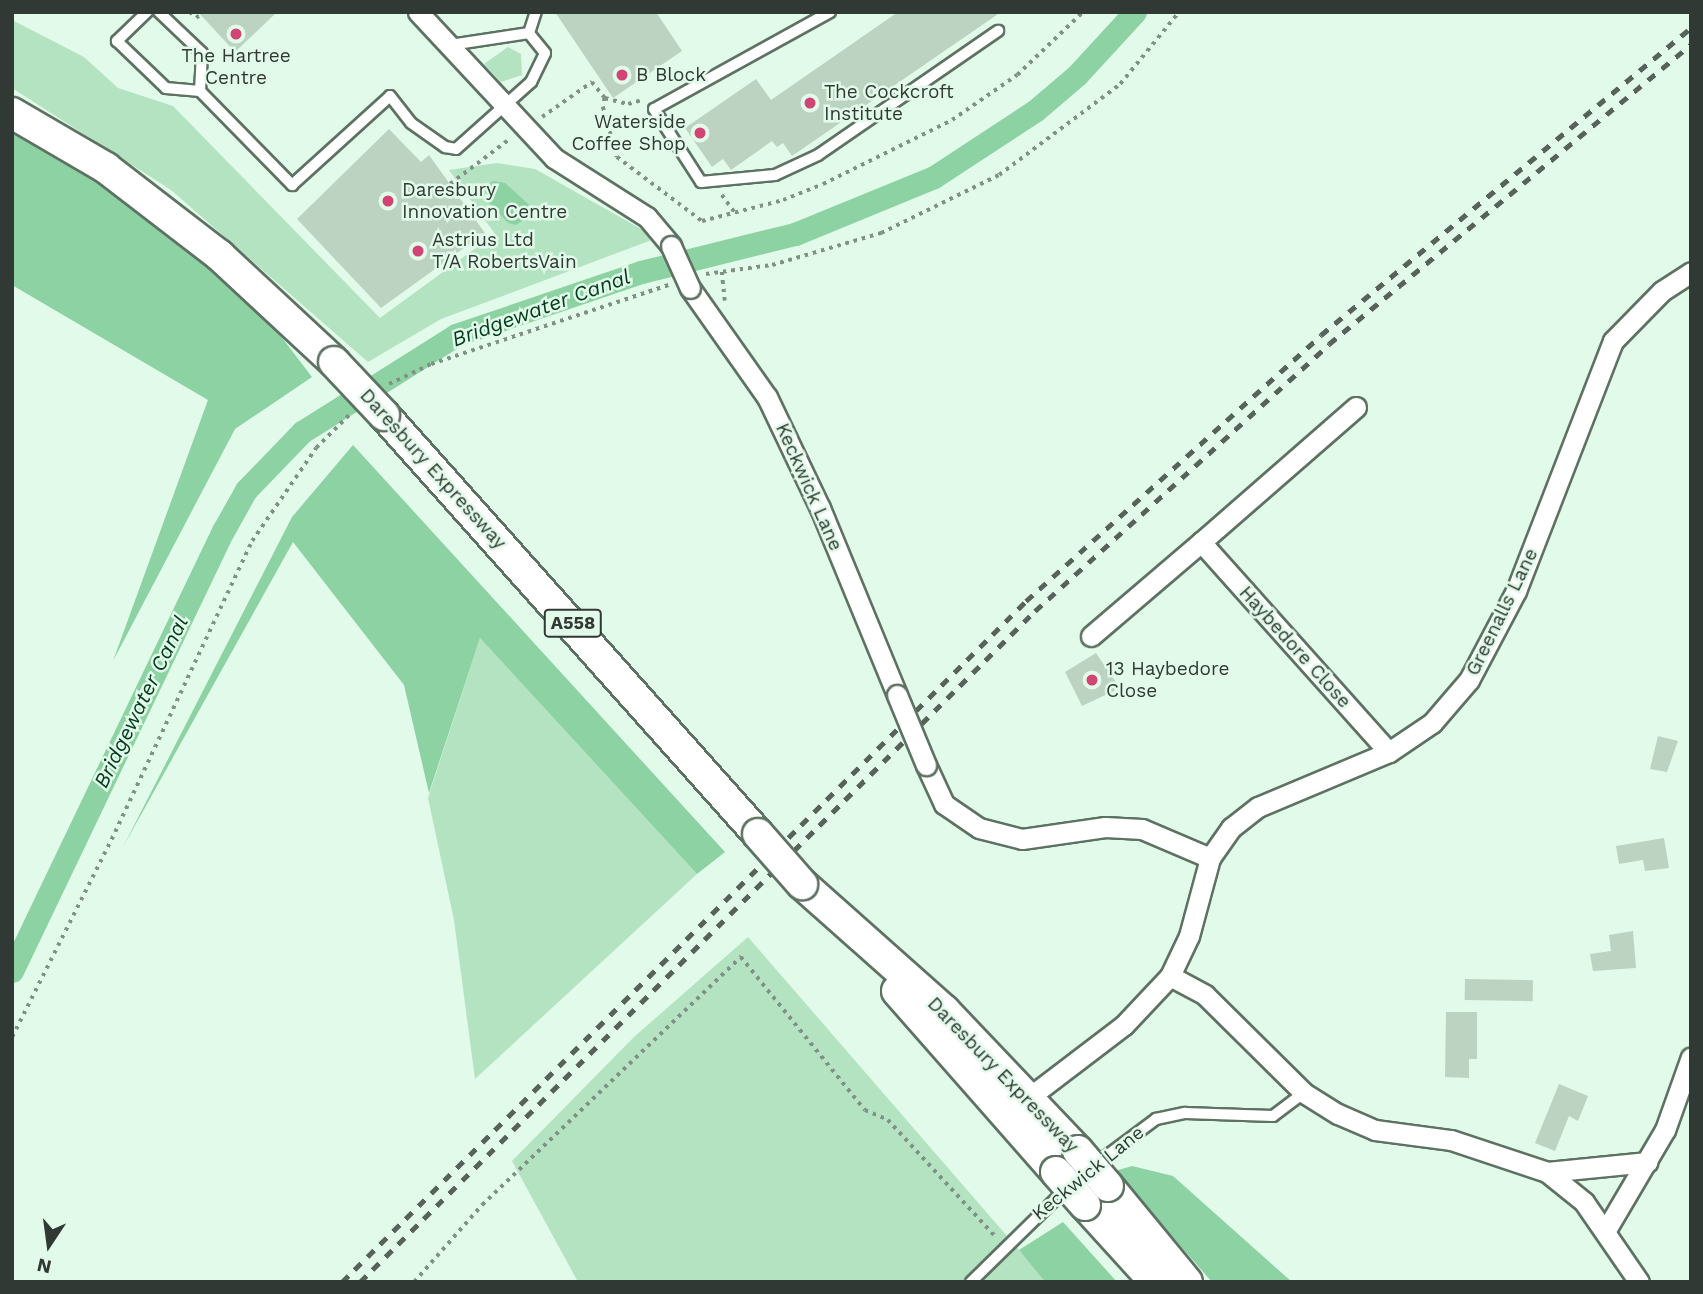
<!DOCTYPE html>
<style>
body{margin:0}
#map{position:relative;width:1703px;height:1294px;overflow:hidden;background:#e2fae9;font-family:"Work Sans",sans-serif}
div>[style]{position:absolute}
.green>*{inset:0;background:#b3e3c1}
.forest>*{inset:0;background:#8cd2a2}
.canal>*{height:23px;margin:-11.5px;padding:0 11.5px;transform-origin:11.5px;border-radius:11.5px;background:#8cd2a2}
.building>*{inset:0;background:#bcd3c2;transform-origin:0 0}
.path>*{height:3.5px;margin-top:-1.75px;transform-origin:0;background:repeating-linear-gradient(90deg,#819186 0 3.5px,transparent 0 8.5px)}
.roads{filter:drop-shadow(2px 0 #5e7263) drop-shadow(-2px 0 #5e7263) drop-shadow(0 2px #5e7263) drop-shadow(0 -2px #5e7263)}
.lane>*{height:10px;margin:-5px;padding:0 5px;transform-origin:5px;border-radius:5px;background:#fff}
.street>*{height:19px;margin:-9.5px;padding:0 9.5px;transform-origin:9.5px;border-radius:9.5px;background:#fff}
.primary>*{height:30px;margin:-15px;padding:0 15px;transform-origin:15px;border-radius:15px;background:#fff}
.rail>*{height:5px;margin-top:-2.5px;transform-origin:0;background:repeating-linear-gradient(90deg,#56625a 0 9px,transparent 0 18px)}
.bridges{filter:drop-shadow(2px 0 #5e7263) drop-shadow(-2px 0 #5e7263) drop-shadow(0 2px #5e7263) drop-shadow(0 -2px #5e7263)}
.street-bridge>*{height:19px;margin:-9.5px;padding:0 9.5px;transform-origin:9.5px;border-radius:9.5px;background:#fff}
.primary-bridge>*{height:30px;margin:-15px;padding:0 15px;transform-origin:15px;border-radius:15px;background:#fff}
.dots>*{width:19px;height:19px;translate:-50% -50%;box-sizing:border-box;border:4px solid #e2fae9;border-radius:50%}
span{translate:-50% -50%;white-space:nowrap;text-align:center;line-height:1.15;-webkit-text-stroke:5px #e2fae9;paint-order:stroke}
.shield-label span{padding:2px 5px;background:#e2fae9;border:2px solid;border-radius:5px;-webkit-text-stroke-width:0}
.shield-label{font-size:18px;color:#303933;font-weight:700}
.poi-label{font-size:19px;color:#303933}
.left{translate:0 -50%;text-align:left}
.right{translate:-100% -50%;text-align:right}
.street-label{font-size:19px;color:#303933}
.water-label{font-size:21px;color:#023b1d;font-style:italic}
.frame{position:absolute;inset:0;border:14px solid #303933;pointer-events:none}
.north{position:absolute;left:14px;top:1210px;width:70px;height:70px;-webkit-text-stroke:5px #e2fae9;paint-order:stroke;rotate:193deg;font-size:19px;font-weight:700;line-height:28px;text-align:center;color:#303933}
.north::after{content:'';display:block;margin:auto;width:24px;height:32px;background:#303933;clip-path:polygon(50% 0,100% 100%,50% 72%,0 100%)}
</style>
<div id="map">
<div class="green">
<i style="clip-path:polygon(12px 20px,84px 57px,118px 88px,173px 106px,380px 318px,495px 234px,449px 170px,497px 163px,535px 169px,657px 238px,441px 319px,368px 362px,171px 190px,12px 88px)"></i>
<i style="clip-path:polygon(508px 47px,521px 54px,522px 75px,501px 82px,484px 64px)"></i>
<i style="clip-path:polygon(480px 638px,697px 874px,475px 1079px,454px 920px,428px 798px)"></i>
<i style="clip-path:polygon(748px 937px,1019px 1250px,1045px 1282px,578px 1282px,512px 1161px,634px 1037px)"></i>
</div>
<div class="forest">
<i style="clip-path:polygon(12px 129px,106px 168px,219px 255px,312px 377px,235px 429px,113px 661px,208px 400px,12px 285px)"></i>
<i style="clip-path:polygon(493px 181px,505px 183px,536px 211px,516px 225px,508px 223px,486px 199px,485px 186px)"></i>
<i style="clip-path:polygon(353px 445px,725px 852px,697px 874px,480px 638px,429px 793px,404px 685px,293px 542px,123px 847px,292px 517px)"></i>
<i style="clip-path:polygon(1132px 1166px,1173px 1176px,1292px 1282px,1212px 1282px,1115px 1171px)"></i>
<i style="clip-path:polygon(1063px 1222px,1117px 1282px,1045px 1282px,1019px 1250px)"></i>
</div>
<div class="canal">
<i style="left:12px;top:971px;width:488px;rotate:-64.4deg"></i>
<i style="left:223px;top:531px;width:47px;rotate:-60.7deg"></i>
<i style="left:246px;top:490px;width:81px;rotate:-46deg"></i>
<i style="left:302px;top:432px;width:182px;rotate:-32.2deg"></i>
<i style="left:456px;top:335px;width:195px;rotate:-18.8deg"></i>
<i style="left:641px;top:272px;width:159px;rotate:-13.9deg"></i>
<i style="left:795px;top:234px;width:150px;rotate:-22.3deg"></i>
<i style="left:934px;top:177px;width:122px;rotate:-33.3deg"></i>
<i style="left:1036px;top:110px;width:54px;rotate:-40.5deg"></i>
<i style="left:1077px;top:75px;width:86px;rotate:-47.4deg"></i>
</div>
<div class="building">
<i style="clip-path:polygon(198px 12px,277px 12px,235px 52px)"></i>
<i style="clip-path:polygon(555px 12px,656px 12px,682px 51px,613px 98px)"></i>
<i style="clip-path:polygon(898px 12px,1001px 12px,792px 156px,783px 143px,777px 147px,772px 141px,731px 170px,723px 159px,712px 167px,685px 128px,756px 79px,771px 100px)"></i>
<i style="clip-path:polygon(389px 129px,421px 162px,429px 155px,485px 233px,381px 308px,297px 219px)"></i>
<i style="clip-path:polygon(1096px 653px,1120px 688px,1082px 706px,1065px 672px)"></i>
<i style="clip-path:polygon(1658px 736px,1678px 741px,1667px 772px,1650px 769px)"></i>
<i style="clip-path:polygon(1664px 838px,1669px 868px,1645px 871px,1643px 860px,1619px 864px,1616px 846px)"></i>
<i style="clip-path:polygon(1633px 931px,1636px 968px,1593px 971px,1590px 954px,1611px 951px,1609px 935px)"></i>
<i style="left:1465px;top:979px;width:68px;height:21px;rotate:1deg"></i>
<i style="clip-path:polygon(1446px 1012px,1477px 1012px,1477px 1059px,1469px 1059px,1469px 1078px,1445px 1077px)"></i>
<i style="clip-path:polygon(1559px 1084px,1588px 1096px,1578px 1121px,1569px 1116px,1555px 1151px,1535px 1143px)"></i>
</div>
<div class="path">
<i style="left:190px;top:12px;width:8px;rotate:45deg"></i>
<i style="left:196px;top:18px;width:5px;rotate:-37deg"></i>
<i style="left:605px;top:98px;width:9px;rotate:103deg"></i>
<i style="left:603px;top:107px;width:52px;rotate:74.4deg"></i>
<i style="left:617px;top:157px;width:106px;rotate:37deg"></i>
<i style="left:702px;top:221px;width:84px;rotate:-14.5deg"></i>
<i style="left:783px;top:200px;width:43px;rotate:-21.8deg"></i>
<i style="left:823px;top:184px;width:144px;rotate:-26.4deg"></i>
<i style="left:952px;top:120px;width:79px;rotate:-34.7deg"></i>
<i style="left:1017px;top:75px;width:91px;rotate:-43.7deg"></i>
<i style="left:542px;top:117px;width:61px;rotate:-35deg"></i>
<i style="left:592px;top:82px;width:21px;rotate:51deg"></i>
<i style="left:605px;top:98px;width:24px;rotate:15deg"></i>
<i style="left:628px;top:104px;width:15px;rotate:-16deg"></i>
<i style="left:450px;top:184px;width:76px;rotate:-37deg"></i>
<i style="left:722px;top:195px;width:22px;rotate:54deg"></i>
<i style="left:722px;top:272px;width:29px;rotate:84deg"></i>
<i style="left:706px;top:274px;width:67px;rotate:-7.8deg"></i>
<i style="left:772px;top:265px;width:114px;rotate:-16.4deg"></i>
<i style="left:881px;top:233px;width:131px;rotate:-26.2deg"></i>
<i style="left:999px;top:175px;width:151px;rotate:-36.9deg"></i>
<i style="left:1120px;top:84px;width:93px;rotate:-50.7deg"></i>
<i style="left:389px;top:384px;width:47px;rotate:-25.5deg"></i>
<i style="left:431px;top:364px;width:251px;rotate:-18.4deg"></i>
<i style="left:12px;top:1037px;width:229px;rotate:-63.3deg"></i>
<i style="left:115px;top:832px;width:322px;rotate:-64.8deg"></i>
<i style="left:252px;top:541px;width:113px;rotate:-55.5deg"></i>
<i style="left:316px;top:448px;width:48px;rotate:-45deg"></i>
<i style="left:414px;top:1282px;width:103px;rotate:-48.6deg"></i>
<i style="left:482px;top:1205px;width:359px;rotate:-43.8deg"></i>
<i style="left:741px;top:957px;width:197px;rotate:51deg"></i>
<i style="left:865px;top:1110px;width:25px;rotate:23deg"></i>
<i style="left:888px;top:1120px;width:159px;rotate:47.3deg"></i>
</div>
<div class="roads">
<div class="lane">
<i style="left:147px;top:12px;width:42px;rotate:136deg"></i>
<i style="left:117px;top:41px;width:68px;rotate:43.8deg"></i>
<i style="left:166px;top:88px;width:34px;rotate:5deg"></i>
<i style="left:200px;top:91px;width:132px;rotate:45.6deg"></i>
<i style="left:292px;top:185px;width:132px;rotate:-42.2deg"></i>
<i style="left:390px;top:96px;width:34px;rotate:52deg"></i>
<i style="left:411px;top:123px;width:42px;rotate:35.2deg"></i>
<i style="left:445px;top:147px;width:11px;rotate:10deg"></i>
<i style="left:456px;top:149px;width:101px;rotate:-41.8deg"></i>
<i style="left:531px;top:82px;width:32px;rotate:-64deg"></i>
<i style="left:545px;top:53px;width:26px;rotate:-129deg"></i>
<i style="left:159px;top:12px;width:59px;rotate:43.6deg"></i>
<i style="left:202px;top:53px;width:38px;rotate:93deg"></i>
<i style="left:830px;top:12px;width:201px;rotate:151.1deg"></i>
<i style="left:654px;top:109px;width:87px;rotate:57.2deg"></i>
<i style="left:701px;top:182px;width:74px;rotate:-5.4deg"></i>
<i style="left:775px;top:175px;width:47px;rotate:-24.9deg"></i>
<i style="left:818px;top:155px;width:219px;rotate:-34.6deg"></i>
<i style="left:529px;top:33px;width:22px;rotate:-72deg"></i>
<i style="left:450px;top:45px;width:80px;rotate:-8.6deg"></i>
<i style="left:1093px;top:1166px;width:79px;rotate:-36.7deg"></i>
<i style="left:1156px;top:1119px;width:30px;rotate:-12deg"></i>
<i style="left:1185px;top:1113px;width:88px;rotate:2deg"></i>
<i style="left:1273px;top:1116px;width:39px;rotate:-37deg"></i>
<i style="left:971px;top:1282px;width:133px;rotate:-44.4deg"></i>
</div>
<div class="street">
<i style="left:418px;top:12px;width:200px;rotate:47deg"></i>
<i style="left:554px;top:158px;width:110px;rotate:32.4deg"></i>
<i style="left:647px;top:217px;width:38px;rotate:50deg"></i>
<i style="left:690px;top:288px;width:133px;rotate:54.8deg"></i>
<i style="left:767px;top:397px;width:123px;rotate:64.5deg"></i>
<i style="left:820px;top:508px;width:202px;rotate:67.6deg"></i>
<i style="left:1356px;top:407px;width:206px;rotate:138.9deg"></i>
<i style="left:1201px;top:542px;width:282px;rotate:48.2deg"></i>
<i style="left:1091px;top:636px;width:145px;rotate:-40.5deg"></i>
<i style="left:926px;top:765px;width:43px;rotate:65.2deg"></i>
<i style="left:944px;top:804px;width:42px;rotate:34.4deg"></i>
<i style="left:979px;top:828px;width:44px;rotate:14.3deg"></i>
<i style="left:1022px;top:839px;width:84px;rotate:-8.2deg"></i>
<i style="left:1105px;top:827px;width:37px;rotate:3deg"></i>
<i style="left:1142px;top:829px;width:74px;rotate:23.1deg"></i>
<i style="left:1170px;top:976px;width:40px;rotate:28deg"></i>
<i style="left:1205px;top:995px;width:139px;rotate:44.7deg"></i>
<i style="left:1304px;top:1093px;width:40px;rotate:32deg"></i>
<i style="left:1338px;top:1114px;width:40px;rotate:23.4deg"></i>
<i style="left:1375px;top:1130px;width:77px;rotate:7.5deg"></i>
<i style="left:1451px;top:1140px;width:101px;rotate:18.4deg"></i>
<i style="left:1547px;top:1172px;width:48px;rotate:39deg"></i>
<i style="left:1584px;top:1202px;width:97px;rotate:55.5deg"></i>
<i style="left:1019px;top:1105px;width:132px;rotate:-37.3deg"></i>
<i style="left:1124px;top:1025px;width:67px;rotate:-46.8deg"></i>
<i style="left:1170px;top:976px;width:44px;rotate:-64.6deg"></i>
<i style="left:1189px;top:936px;width:81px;rotate:-74.9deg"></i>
<i style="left:1210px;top:858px;width:37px;rotate:-55deg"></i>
<i style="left:1231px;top:828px;width:34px;rotate:-38deg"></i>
<i style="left:1258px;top:807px;width:142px;rotate:-22.8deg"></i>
<i style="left:1389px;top:752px;width:52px;rotate:-34deg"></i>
<i style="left:1432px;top:723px;width:57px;rotate:-49.3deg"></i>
<i style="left:1469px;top:680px;width:101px;rotate:-62.2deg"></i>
<i style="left:1516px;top:591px;width:268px;rotate:-68.8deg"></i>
<i style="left:1613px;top:341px;width:70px;rotate:-45.6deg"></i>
<i style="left:1662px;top:291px;width:35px;rotate:-33deg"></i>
<i style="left:1547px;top:1172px;width:101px;rotate:-5.7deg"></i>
<i style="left:1606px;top:1230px;width:116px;rotate:-59.5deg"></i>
<i style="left:1665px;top:1130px;width:77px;rotate:-70.4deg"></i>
</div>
<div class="primary">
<i style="left:12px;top:113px;width:109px;rotate:30.3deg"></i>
<i style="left:106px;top:168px;width:143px;rotate:37.6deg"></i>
<i style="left:219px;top:255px;width:157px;rotate:42.9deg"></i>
<i style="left:384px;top:415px;width:562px;rotate:48.25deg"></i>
<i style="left:802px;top:884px;width:190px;rotate:41.6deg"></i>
<i style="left:944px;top:1010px;width:195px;rotate:46.5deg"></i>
<i style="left:897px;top:991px;width:241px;rotate:48.7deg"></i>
<i style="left:1108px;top:1186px;width:124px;rotate:50.5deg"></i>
<i style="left:1085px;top:1205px;width:104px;rotate:47.7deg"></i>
</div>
</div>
<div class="rail">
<i style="left:342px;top:1282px;width:965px;rotate:-44.87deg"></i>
<i style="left:1026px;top:601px;width:397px;rotate:-42deg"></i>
<i style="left:1321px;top:335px;width:481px;rotate:-39.7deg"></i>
<i style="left:360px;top:1282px;width:952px;rotate:-44.83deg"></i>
<i style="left:1035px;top:611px;width:397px;rotate:-42.2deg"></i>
<i style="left:1329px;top:344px;width:470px;rotate:-39.6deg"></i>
</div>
<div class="bridges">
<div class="street-bridge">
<i style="left:671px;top:246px;width:46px;rotate:65.7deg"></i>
<i style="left:897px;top:695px;width:76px;rotate:67.5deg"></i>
</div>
<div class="primary-bridge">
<i style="left:334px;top:362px;width:73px;rotate:46.7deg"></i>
<i style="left:758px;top:834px;width:67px;rotate:48.7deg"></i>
<i style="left:1078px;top:1151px;width:46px;rotate:49.4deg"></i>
<i style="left:1056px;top:1172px;width:44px;rotate:48.7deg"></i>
</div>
</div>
<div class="dots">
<i style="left:236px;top:34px;background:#d14474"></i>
<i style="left:622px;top:75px;background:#d14474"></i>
<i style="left:810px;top:103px;background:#d14474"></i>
<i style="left:700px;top:133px;background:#d14474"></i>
<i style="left:388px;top:201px;background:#d14474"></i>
<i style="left:418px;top:251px;background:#d14474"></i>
<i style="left:1092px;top:680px;background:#d14474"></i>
</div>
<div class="shield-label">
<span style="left:573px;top:623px">A558</span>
</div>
<div class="poi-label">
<span style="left:236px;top:67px">The Hartree<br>Centre</span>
<span class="left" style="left:636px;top:75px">B Block</span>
<span class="left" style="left:824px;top:103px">The Cockcroft<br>Institute</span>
<span class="right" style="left:686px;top:133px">Waterside<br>Coffee Shop</span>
<span class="left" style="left:402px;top:201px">Daresbury<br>Innovation Centre</span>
<span class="left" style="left:432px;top:251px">Astrius Ltd<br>T/A RobertsVain</span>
<span class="left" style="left:1106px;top:680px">13 Haybedore<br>Close</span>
</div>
<div class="street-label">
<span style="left:433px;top:469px;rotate:48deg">Daresbury Expressway</span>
<span style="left:809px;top:487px;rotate:66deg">Keckwick Lane</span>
<span style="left:1502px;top:612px;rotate:-64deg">Greenalls Lane</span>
<span style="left:1295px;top:647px;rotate:48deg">Haybedore Close</span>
<span style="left:1003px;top:1075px;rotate:46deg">Daresbury Expressway</span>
<span style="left:1088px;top:1173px;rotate:-39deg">Keckwick Lane</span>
</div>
<div class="water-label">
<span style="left:541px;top:308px;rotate:-20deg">Bridgewater Canal</span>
<span style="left:141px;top:702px;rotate:-64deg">Bridgewater Canal</span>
</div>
<div class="frame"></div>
<div class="north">N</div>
</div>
